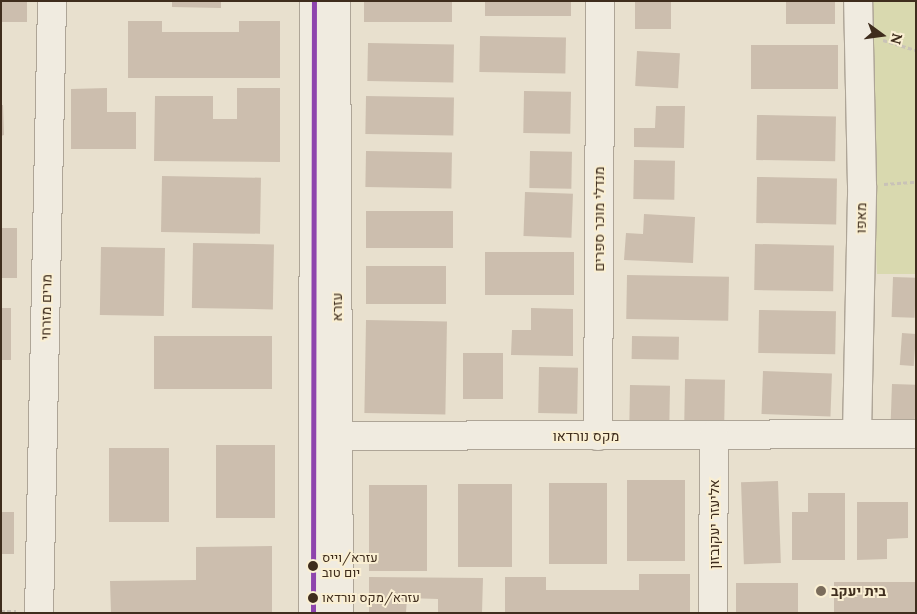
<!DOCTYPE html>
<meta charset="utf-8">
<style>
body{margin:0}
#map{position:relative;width:917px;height:614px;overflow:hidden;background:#e8e0ce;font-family:Lora,Heebo,serif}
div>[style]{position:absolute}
.green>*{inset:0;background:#d9d9af}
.building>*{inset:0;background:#ccbeae;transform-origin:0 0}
.path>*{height:3px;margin-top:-1.5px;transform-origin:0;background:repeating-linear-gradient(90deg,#c9c2b7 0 4px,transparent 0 6.5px)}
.roads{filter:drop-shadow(1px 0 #aea597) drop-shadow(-1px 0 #aea597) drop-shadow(0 1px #aea597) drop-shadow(0 -1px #aea597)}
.minor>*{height:28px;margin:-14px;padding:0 14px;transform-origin:14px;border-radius:14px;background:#f0ebe0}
.bus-1>*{height:5px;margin:-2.5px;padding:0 2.5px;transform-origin:2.5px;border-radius:2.5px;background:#8e44ad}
.dots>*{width:14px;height:14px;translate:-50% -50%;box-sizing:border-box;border:2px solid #faefd3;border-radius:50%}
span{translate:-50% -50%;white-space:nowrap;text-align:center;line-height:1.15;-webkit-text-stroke:4px #faefd3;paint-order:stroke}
.bus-label{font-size:13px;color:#3f2d1d}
.left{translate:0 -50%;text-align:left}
.street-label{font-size:14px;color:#3f2d1d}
.poi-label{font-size:14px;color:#3f2d1d;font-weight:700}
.frame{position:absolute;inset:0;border:2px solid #3f2d1d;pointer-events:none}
.north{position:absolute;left:857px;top:10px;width:50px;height:50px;-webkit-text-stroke:4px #faefd3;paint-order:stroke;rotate:104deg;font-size:14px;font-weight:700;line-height:20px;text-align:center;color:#3f2d1d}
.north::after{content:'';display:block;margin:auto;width:18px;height:22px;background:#3f2d1d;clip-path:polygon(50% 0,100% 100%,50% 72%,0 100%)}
</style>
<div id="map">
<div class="green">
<i style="clip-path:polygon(864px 1px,916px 1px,916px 274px,877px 274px)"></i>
</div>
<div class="building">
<i style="left:1px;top:1px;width:26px;height:21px"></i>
<i style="clip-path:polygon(172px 1px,221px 1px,221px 8px,172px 7px)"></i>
<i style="left:364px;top:1px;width:88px;height:21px"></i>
<i style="left:485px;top:1px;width:86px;height:15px"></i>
<i style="left:635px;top:1px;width:36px;height:28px"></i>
<i style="left:786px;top:1px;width:49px;height:23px"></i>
<i style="clip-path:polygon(128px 21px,162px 21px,162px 32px,239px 32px,239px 21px,280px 21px,280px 78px,128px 78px)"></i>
<i style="left:480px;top:36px;width:86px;height:36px;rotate:1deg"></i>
<i style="left:368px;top:43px;width:86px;height:38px;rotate:1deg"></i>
<i style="left:751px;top:45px;width:87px;height:44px"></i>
<i style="left:637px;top:51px;width:43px;height:35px;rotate:3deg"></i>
<i style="clip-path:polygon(107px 88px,107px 112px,136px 112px,136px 149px,71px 149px,71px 89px)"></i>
<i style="clip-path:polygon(237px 88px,280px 88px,280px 162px,154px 161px,155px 96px,213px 96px,213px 119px,237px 119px)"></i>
<i style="left:524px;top:91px;width:47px;height:42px;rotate:1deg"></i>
<i style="left:366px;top:96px;width:88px;height:38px;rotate:1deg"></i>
<i style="clip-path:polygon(1px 105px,3px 105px,4px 135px,1px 136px)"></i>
<i style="clip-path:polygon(656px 106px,685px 106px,684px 148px,634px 147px,634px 128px,655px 128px)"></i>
<i style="left:757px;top:115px;width:79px;height:45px;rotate:1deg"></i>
<i style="left:366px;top:151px;width:86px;height:36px;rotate:1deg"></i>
<i style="left:530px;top:151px;width:42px;height:37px;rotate:1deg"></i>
<i style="left:634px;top:160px;width:41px;height:39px;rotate:1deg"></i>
<i style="left:162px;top:176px;width:99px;height:56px;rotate:1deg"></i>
<i style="left:757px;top:177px;width:80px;height:46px;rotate:1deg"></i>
<i style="left:525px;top:192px;width:48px;height:44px;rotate:2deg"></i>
<i style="left:366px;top:211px;width:87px;height:37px"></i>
<i style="clip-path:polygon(644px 214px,695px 217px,693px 263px,624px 260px,626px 233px,643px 234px)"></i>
<i style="left:1px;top:228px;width:16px;height:50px"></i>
<i style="left:193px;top:243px;width:81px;height:65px;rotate:1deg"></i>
<i style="left:755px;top:244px;width:79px;height:46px;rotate:1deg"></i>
<i style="left:101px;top:247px;width:64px;height:68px;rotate:1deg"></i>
<i style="left:485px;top:252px;width:89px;height:43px"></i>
<i style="left:446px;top:266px;width:38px;height:80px;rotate:90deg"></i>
<i style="left:627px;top:275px;width:102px;height:44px;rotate:1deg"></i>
<i style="left:893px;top:277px;width:23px;height:40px;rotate:2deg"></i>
<i style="left:11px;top:308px;width:52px;height:10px;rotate:90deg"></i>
<i style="clip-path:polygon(531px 308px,573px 309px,573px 356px,511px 355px,512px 330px,531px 330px)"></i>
<i style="left:759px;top:310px;width:77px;height:43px;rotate:1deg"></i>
<i style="left:366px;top:320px;width:81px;height:93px;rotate:1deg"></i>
<i style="left:902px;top:333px;width:14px;height:32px;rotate:4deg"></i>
<i style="left:154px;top:336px;width:118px;height:53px"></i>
<i style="left:632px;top:336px;width:47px;height:23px;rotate:1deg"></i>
<i style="left:463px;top:353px;width:40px;height:46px"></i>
<i style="left:539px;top:367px;width:39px;height:46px;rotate:1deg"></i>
<i style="left:763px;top:371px;width:69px;height:43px;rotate:2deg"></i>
<i style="left:685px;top:379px;width:40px;height:42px;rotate:1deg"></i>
<i style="left:892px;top:384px;width:24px;height:40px;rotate:2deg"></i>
<i style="left:630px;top:385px;width:40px;height:41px;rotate:1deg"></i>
<i style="left:216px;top:445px;width:59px;height:73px"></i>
<i style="left:109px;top:448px;width:60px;height:74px"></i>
<i style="left:627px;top:480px;width:58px;height:81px"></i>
<i style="left:778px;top:481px;width:82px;height:37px;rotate:88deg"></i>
<i style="left:549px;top:483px;width:58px;height:81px"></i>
<i style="left:458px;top:484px;width:54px;height:83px"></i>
<i style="left:369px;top:485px;width:58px;height:86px"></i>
<i style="clip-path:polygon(808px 493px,845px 493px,845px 560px,792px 560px,792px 512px,808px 512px)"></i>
<i style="clip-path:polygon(857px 502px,908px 502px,908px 538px,887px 539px,887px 559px,857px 560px)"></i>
<i style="left:1px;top:512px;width:13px;height:42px"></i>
<i style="clip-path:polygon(272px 546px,272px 613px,111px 613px,110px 581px,196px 580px,196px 547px)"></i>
<i style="clip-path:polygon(639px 574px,690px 574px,690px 613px,505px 613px,505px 577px,546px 577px,546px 590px,639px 590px)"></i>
<i style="clip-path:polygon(369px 577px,483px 578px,482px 613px,438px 613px,438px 599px,407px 598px,406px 613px,369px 613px)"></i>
<i style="left:916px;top:582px;width:31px;height:82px;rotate:90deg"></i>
<i style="left:798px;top:583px;width:30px;height:62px;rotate:90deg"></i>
</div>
<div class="path">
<i style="left:883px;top:40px;width:34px;rotate:17deg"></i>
<i style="left:884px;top:184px;width:32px;rotate:-4deg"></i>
<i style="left:1px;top:611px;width:15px"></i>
</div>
<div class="roads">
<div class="minor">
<i style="left:336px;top:1px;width:612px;rotate:89.72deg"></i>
<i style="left:857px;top:434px;width:248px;rotate:-88.8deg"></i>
<i style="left:862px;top:186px;width:185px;rotate:-91.2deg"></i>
<i style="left:320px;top:436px;width:596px;rotate:-0.19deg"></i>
<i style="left:598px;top:436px;width:435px;rotate:-89.7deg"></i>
<i style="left:39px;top:613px;width:612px;rotate:-88.78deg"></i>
<i style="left:313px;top:613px;width:612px;rotate:-89.91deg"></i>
<i style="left:713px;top:613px;width:178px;rotate:-89.7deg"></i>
</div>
</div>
<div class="bus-1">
<i style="left:313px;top:613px;width:612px;rotate:-89.91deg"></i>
</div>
<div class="dots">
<i style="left:313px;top:566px;background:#3f2d1d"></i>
<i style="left:821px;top:591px;background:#7a6c5b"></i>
<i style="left:313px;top:598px;background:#3f2d1d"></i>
</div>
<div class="bus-label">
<span class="left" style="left:322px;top:566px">עזרא/וייס<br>יום טוב</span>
<span class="left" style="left:322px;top:598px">עזרא/מקס נורדאו</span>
</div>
<div class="street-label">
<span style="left:861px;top:218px;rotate:-89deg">מאפו</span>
<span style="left:599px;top:219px;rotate:-90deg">מנדלי מוכר ספרים</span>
<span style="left:46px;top:307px;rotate:-89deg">מרים מזרחי</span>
<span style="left:337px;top:307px;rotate:-90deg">עזרא</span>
<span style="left:586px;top:436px">מקס נורדאו</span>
<span style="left:714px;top:524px;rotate:-90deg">אליעזר יעקובזון</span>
</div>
<div class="poi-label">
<span class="left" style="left:831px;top:591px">בית יעקב</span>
</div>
<div class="frame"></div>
<div class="north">N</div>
</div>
